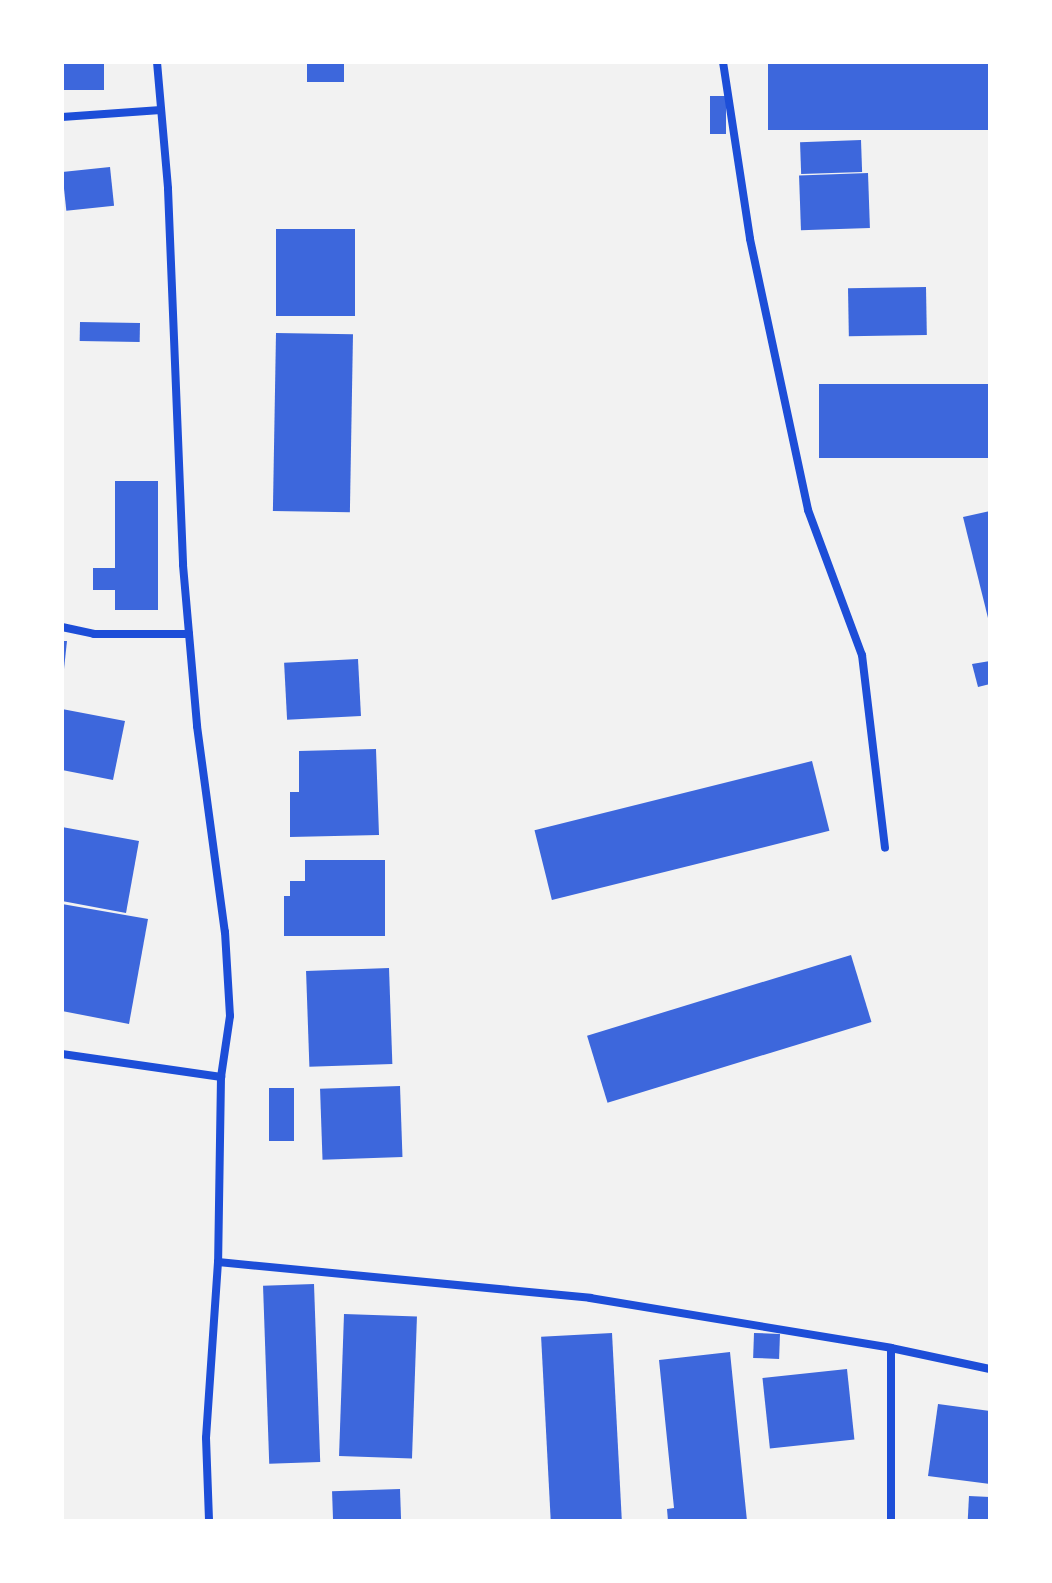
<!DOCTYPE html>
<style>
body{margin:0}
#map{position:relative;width:1052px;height:1583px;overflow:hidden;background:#f2f2f2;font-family:Cabin,sans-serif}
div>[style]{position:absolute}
.building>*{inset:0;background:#3d67dc;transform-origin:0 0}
.minor>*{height:8px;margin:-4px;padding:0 4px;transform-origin:4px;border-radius:4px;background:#1d4ed8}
span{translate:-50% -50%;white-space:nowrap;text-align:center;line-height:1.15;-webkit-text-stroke:8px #fff;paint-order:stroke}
.frame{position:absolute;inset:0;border:64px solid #fff;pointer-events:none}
</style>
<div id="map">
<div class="building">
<i style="left:62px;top:62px;width:42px;height:28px"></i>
<i style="left:307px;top:62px;width:37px;height:20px"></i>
<i style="left:768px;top:62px;width:222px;height:68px"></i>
<i style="left:710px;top:96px;width:16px;height:38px"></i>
<i style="left:861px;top:140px;width:32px;height:61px;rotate:88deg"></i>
<i style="left:110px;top:167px;width:39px;height:48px;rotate:84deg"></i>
<i style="left:868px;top:173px;width:55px;height:69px;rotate:88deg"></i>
<i style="left:276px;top:229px;width:79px;height:87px"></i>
<i style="left:926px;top:287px;width:48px;height:78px;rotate:89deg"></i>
<i style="left:80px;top:322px;width:60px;height:19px;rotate:1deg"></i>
<i style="left:276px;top:333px;width:77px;height:178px;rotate:1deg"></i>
<i style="left:990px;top:384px;width:74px;height:171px;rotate:90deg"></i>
<i style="left:115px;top:481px;width:43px;height:129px"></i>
<i style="clip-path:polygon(990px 511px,990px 622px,989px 622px,963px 517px)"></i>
<i style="left:93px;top:568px;width:22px;height:22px"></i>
<i style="clip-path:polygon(62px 641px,67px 641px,64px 669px,62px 669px)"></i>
<i style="left:358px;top:659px;width:57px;height:74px;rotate:87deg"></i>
<i style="clip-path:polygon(990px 661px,990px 684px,978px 687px,972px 664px)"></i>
<i style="clip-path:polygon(62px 709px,125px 721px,113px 780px,62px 770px)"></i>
<i style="clip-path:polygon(376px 749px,379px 835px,290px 837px,290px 792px,299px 792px,299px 751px)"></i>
<i style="left:812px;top:761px;width:72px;height:286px;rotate:76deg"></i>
<i style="clip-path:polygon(62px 827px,139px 841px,126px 913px,62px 901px)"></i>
<i style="clip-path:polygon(305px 860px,385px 860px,385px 936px,284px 936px,284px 896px,290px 896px,290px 881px,305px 881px)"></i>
<i style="clip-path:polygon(62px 904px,148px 919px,129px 1024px,62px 1011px)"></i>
<i style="left:851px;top:955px;width:70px;height:276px;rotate:73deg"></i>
<i style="left:389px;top:968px;width:96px;height:83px;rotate:88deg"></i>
<i style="left:400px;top:1086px;width:71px;height:80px;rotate:88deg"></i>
<i style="left:269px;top:1088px;width:25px;height:53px"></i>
<i style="left:314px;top:1284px;width:178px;height:51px;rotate:88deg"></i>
<i style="left:344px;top:1314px;width:73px;height:142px;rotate:2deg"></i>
<i style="left:612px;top:1333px;width:188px;height:71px;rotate:87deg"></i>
<i style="left:754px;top:1333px;width:26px;height:25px;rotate:2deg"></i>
<i style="clip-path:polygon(730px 1352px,747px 1521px,668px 1521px,667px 1509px,674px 1508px,659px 1360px)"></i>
<i style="left:847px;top:1369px;width:71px;height:85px;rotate:84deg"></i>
<i style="clip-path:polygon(938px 1404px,990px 1411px,990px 1484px,928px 1476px)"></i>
<i style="left:400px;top:1489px;width:32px;height:68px;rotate:88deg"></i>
<i style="left:969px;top:1496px;width:21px;height:25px;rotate:3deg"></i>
</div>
<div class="minor">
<i style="left:157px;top:62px;width:127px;rotate:85deg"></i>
<i style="left:168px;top:189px;width:376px;rotate:87.7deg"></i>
<i style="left:183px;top:565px;width:162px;rotate:85deg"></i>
<i style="left:197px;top:726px;width:208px;rotate:82.3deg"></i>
<i style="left:225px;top:932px;width:84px;rotate:86.6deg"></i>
<i style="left:230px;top:1016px;width:62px;rotate:98.4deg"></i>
<i style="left:221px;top:1077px;width:185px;rotate:90.9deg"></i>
<i style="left:218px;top:1262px;width:176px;rotate:93.9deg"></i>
<i style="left:206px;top:1438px;width:83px;rotate:87.9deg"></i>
<i style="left:723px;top:62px;width:179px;rotate:81.3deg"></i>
<i style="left:750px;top:239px;width:277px;rotate:77.9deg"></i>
<i style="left:808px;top:510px;width:155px;rotate:69.6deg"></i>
<i style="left:862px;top:655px;width:194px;rotate:83.2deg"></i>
<i style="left:62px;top:117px;width:99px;rotate:-4deg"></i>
<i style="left:62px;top:627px;width:33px;rotate:12deg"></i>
<i style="left:94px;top:634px;width:95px"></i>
<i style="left:62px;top:1054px;width:161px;rotate:8.2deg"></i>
<i style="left:218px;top:1262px;width:374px;rotate:5.5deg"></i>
<i style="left:590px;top:1298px;width:305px;rotate:9.4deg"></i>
<i style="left:891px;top:1348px;width:101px;rotate:12deg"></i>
<i style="left:891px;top:1348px;width:173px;rotate:90deg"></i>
</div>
<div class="frame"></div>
</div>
